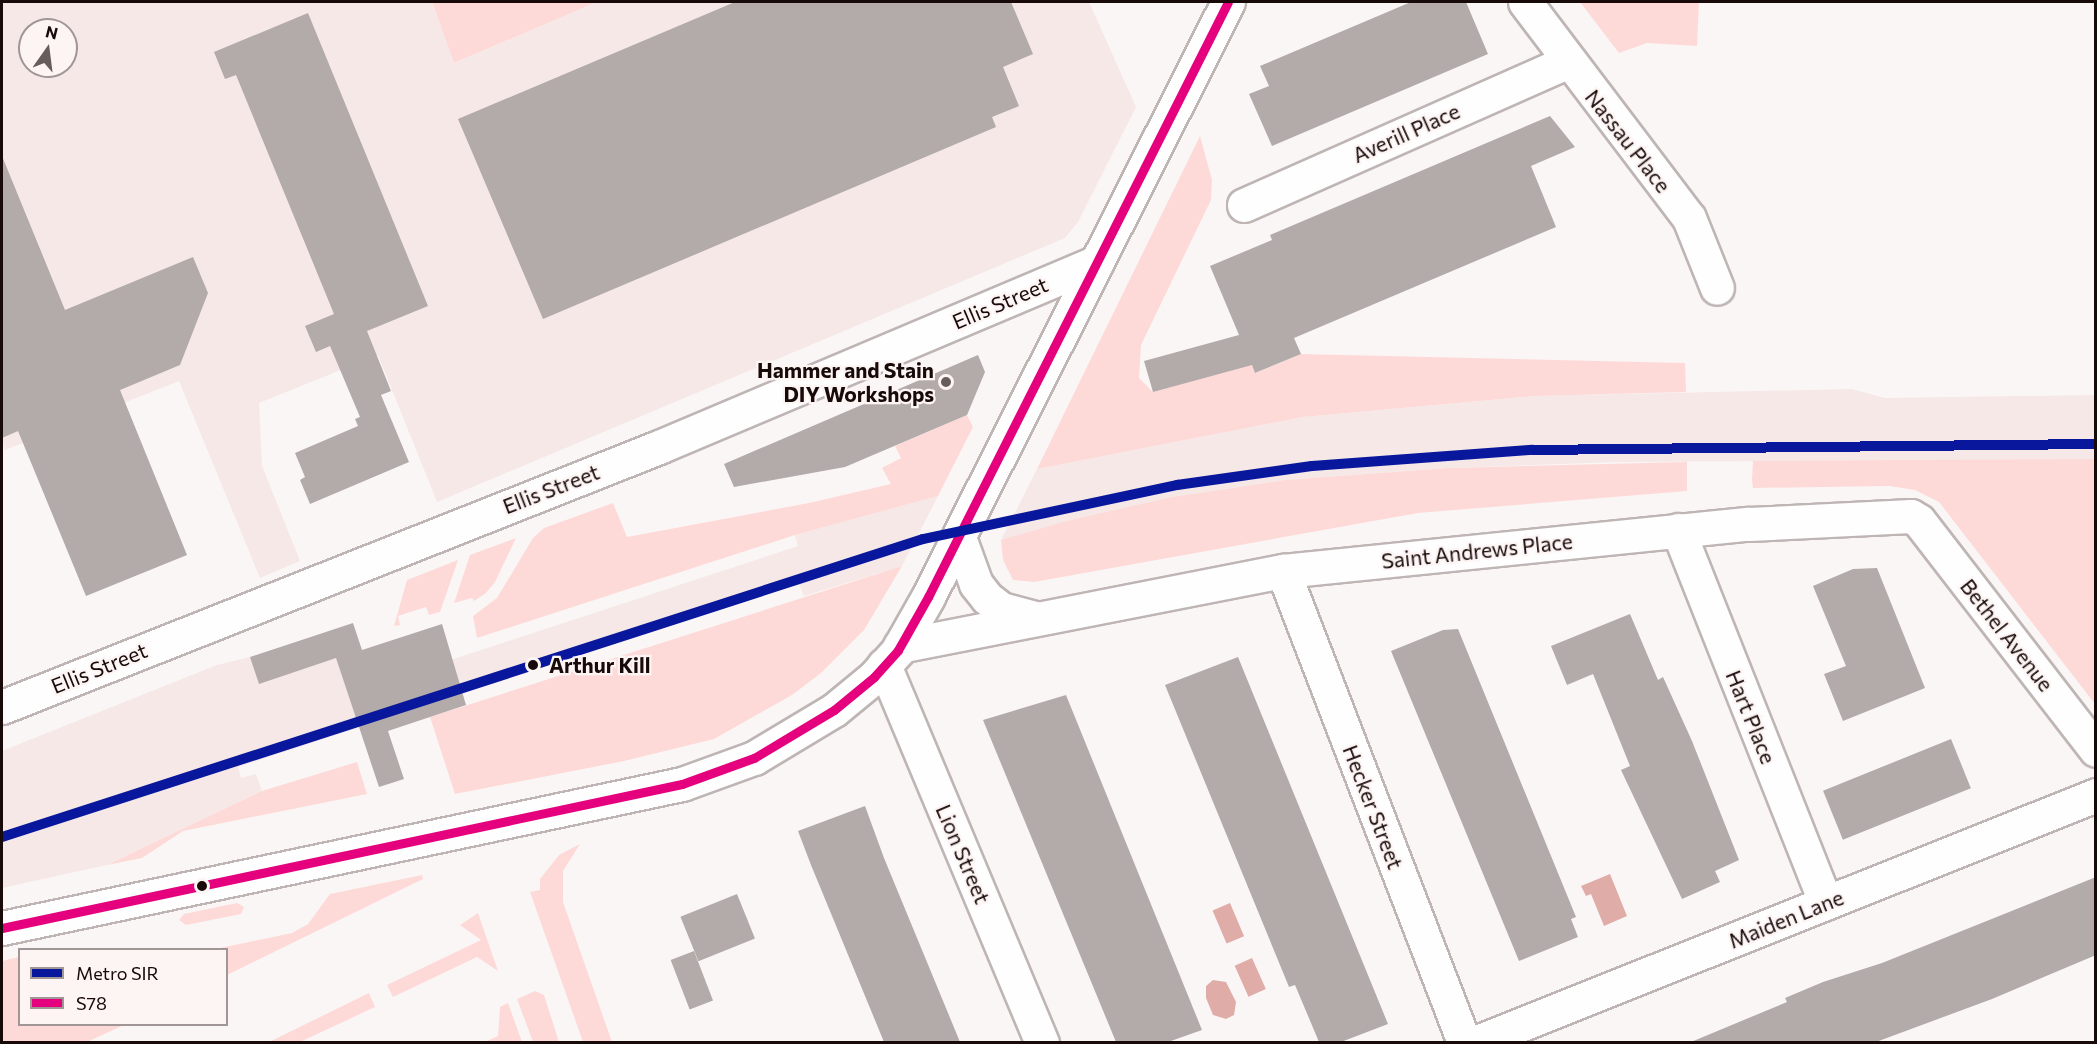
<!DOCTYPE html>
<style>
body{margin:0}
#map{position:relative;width:2097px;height:1044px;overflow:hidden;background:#fbf6f6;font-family:Commissioner,sans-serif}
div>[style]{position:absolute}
.built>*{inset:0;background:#f5e8e7}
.green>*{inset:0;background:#fddad8}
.water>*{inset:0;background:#dfaca8;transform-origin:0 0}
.building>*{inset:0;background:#b3aaaa;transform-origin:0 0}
.roads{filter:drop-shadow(2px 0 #beb5b4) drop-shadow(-2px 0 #beb5b4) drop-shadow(0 2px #beb5b4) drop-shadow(0 -2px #beb5b4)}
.minor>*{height:33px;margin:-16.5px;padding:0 16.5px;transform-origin:16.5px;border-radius:16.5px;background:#fefefe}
.bus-1>*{height:9px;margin:-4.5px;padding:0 4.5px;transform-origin:4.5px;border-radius:4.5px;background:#e5007d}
.metro-1>*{height:10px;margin:-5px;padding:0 5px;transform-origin:5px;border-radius:5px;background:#08179c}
.dots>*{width:16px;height:16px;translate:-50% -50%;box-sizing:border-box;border:3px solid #fdf4f4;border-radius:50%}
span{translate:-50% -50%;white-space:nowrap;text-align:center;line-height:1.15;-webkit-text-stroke:4.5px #fdf4f4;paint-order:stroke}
.street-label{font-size:21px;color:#170a09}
.poi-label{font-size:21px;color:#170a09;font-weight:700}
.right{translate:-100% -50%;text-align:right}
.stop-label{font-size:21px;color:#170a09;font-weight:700}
.left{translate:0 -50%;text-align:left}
.frame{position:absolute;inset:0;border:3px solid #170a09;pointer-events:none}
.legend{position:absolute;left:18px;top:948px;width:210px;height:78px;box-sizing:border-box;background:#fdf4f4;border:2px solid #a19696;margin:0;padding:8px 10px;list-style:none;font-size:18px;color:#170a09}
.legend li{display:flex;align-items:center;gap:12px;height:30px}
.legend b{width:30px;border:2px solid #a19696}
.north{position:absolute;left:18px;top:18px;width:60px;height:60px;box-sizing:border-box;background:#fdf4f4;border:2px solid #a19696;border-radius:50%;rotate:14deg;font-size:16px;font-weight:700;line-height:24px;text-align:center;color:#170a09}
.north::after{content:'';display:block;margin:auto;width:21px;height:27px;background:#675d5c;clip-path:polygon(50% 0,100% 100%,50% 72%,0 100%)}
</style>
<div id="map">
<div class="built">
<i style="clip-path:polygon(evenodd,2px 2px,432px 2px,454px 63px,597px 2px,1089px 2px,1136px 107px,1078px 222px,1065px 238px,437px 502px,378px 355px,259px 403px,262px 466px,300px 561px,260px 578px,179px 381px,5px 450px,2px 441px,2px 2px,30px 30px,66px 30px,66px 66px,30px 66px,30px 30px)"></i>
<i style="clip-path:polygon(1852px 389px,1885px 398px,2095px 395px,2095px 459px,1617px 462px,1448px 468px,1285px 480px,1172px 497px,1001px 540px,1037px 469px,1303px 417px,1535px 396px)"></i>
<i style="clip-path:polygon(938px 496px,902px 566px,804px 596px,799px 584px,238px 767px,241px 778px,256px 774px,262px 791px,107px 865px,2px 888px,2px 751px,217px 665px,250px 657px,336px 657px,343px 679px,408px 674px,798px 546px,795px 535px)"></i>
</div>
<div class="green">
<i style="clip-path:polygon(432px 2px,597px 2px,454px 63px)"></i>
<i style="clip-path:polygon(1580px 2px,1699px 2px,1697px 46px,1647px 43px,1619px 53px)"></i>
<i style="clip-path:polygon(1200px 136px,1212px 180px,1211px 200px,1141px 345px,1139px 378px,1153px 392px,1251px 363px,1256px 373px,1301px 354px,1685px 363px,1686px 392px,1535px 396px,1303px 417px,1037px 469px)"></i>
<i style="clip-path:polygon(967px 415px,973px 427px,938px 496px,795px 535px,477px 638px,473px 616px,497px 598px,533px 538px,544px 528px,613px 503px,627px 537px,809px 503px,891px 484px,882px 468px,901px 458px,895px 446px)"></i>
<i style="clip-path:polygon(2095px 459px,2095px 704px,1939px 502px,1915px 490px,1889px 486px,1753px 488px,1752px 480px,1753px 461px)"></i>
<i style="clip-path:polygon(1687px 462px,1687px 491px,1418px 513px,1034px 582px,1013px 580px,1003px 560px,1001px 540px,1067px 521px,1172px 497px,1285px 480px,1448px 468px)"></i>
<i style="clip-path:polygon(516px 538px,495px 582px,486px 593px,474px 601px,472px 598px,454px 603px,470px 555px)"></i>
<i style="clip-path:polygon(458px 560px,440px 612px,429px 615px,426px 607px,398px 616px,400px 625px,394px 626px,407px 580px)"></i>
<i style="clip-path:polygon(902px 566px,864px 630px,821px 673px,792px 695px,714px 739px,624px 761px,455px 794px,430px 717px)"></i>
<i style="clip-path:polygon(357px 762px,367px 794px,183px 831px,142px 858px,107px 865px,262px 791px)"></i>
<i style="clip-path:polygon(580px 844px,563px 871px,563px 902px,612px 1042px,583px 1042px,530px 892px,540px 890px,540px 879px,559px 855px)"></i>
<i style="clip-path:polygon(422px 875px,423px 879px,227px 975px,226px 950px,215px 949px,292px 933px,308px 924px,330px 894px)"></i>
<i style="clip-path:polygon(237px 903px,244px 907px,241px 914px,186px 925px,179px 920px,184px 914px)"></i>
<i style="clip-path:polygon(478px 913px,498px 971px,477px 957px,393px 997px,387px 985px,481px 940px,460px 925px)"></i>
<i style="clip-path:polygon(19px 957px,20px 1024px,124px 1025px,87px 1042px,2px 1042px,2px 961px)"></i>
<i style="clip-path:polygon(535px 991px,544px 995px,559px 1042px,533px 1042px,517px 999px)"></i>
<i style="clip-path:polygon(369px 993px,375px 1007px,300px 1042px,269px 1042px)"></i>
<i style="clip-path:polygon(508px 1003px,522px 1042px,485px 1042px,498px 1036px,500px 1007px)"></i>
</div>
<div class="water">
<i style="clip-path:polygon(1610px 874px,1627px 916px,1604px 926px,1591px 894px,1586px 896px,1581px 886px)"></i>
<i style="left:1230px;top:903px;width:36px;height:19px;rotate:67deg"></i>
<i style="left:1252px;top:958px;width:34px;height:19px;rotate:66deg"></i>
<i style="clip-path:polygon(1213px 980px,1226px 982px,1236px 1002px,1234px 1015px,1226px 1019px,1213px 1015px,1206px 998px,1206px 986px)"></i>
</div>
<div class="building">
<i style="clip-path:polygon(735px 2px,1011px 2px,1033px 54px,1003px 67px,1019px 106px,992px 117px,996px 127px,543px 319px,458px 119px)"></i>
<i style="clip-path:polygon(1411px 2px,1466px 2px,1488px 54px,1272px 146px,1249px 94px,1269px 86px,1260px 66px)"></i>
<i style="clip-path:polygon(308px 13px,428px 306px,367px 331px,391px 391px,381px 395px,409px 462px,310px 504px,300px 480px,305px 477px,295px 453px,358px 426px,355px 419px,360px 417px,330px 346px,316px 352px,305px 326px,334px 314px,236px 75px,225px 79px,214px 52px)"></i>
<i style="clip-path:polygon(1550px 116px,1575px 147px,1531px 166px,1556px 227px,1294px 338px,1301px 354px,1255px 373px,1252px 365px,1153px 392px,1144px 361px,1239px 335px,1210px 266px,1272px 240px,1270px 235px)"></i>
<i style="clip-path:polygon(2px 156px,65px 310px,193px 257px,208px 293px,180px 365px,120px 390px,187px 555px,86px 596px,18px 431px,2px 438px)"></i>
<i style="clip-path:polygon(978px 355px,985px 372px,967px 415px,845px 467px,734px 487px,724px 464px)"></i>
<i style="clip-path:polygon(1877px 568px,1925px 688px,1843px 721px,1824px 674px,1846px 666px,1813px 586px,1853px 569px)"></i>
<i style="clip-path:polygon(1630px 614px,1658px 680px,1663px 677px,1692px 741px,1739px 860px,1715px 871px,1720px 882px,1682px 899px,1621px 770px,1630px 766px,1593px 674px,1567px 685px,1551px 646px)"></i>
<i style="clip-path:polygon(353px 623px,362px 650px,442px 624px,466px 705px,388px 731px,404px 779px,379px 787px,336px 658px,259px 684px,250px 657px)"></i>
<i style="clip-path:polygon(1458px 629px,1576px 917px,1571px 919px,1578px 937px,1519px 961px,1391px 651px,1443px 630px)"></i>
<i style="clip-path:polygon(1238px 657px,1388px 1024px,1341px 1042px,1319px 1042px,1295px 985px,1289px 987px,1165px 685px)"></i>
<i style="clip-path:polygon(1066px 695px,1202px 1030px,1168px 1042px,1116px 1042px,983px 720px)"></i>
<i style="left:1951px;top:739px;width:53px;height:138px;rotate:68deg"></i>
<i style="clip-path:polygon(865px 806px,884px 858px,960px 1042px,884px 1042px,811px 865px,798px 831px)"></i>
<i style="clip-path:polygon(2096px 877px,2096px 955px,1992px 999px,1876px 1042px,1691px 1042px,1787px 1002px,1785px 998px,1823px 982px,1882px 963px)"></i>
<i style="left:737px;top:894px;width:48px;height:61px;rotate:68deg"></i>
<i style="left:694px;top:951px;width:53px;height:25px;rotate:69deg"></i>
</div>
<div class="roads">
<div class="minor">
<i style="left:1525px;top:2px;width:271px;rotate:52.8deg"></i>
<i style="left:1689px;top:218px;width:75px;rotate:68.2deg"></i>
<i style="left:1244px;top:205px;width:353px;rotate:-23.9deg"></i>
<i style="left:1678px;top:530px;width:401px;rotate:68.4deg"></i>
<i style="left:959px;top:537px;width:50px;rotate:70.1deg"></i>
<i style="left:976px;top:584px;width:18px;rotate:52deg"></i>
<i style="left:987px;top:598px;width:18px;rotate:38deg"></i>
<i style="left:1001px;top:609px;width:35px;rotate:15deg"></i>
<i style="left:1283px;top:571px;width:505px;rotate:68.98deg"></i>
<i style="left:900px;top:646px;width:390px;rotate:-11.1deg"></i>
<i style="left:1283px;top:571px;width:468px;rotate:-5.8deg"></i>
<i style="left:1749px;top:524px;width:162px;rotate:-2.8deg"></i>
<i style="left:1911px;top:516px;width:9px;rotate:32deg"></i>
<i style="left:1919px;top:521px;width:289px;rotate:52.3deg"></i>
<i style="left:884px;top:665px;width:409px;rotate:67.3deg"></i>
<i style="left:2px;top:707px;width:707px;rotate:-21.59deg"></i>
<i style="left:659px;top:447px;width:475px;rotate:-22.9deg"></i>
<i style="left:2px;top:928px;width:695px;rotate:-11.96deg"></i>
<i style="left:682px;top:784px;width:77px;rotate:-19.9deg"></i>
<i style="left:754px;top:758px;width:93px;rotate:-31deg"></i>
<i style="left:834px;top:710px;width:52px;rotate:-39.5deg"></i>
<i style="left:874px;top:677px;width:36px;rotate:-48deg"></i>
<i style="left:898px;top:650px;width:61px;rotate:-60.5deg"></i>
<i style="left:928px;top:597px;width:666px;rotate:-63.24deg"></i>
<i style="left:1477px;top:1042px;width:666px;rotate:-21.75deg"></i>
</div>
</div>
<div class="bus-1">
<i style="left:2px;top:928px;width:695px;rotate:-11.96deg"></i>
<i style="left:682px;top:784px;width:77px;rotate:-19.9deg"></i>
<i style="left:754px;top:758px;width:93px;rotate:-31deg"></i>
<i style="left:834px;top:710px;width:52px;rotate:-39.5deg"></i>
<i style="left:874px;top:677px;width:36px;rotate:-48deg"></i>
<i style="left:898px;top:650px;width:61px;rotate:-60.5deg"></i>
<i style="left:928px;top:597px;width:666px;rotate:-63.24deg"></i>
</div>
<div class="metro-1">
<i style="left:2px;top:837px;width:968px;rotate:-17.93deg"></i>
<i style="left:923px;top:539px;width:260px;rotate:-12deg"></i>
<i style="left:1177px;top:485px;width:136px;rotate:-8deg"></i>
<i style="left:1312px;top:466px;width:221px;rotate:-4.2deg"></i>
<i style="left:1532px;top:450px;width:564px;rotate:-0.61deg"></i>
</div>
<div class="dots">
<i style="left:946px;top:382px;background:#675d5c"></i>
<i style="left:533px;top:665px;background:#170a09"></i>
<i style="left:202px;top:886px;background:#170a09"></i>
</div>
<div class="street-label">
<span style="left:1406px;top:133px;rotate:-24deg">Averill Place</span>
<span style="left:1628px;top:141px;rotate:52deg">Nassau Place</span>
<span style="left:1000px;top:303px;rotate:-23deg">Ellis Street</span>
<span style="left:551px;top:489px;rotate:-21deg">Ellis Street</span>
<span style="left:1477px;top:551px;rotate:-6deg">Saint Andrews Place</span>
<span style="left:2007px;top:635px;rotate:52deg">Bethel Avenue</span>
<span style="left:99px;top:668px;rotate:-22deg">Ellis Street</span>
<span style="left:1751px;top:717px;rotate:68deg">Hart Place</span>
<span style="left:1373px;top:807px;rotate:69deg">Hecker Street</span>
<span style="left:963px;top:854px;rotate:67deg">Lion Street</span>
<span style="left:1786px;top:919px;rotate:-22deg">Maiden Lane</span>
</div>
<div class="poi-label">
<span class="right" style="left:934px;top:382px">Hammer and Stain<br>DIY Workshops</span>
</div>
<div class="stop-label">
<span class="left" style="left:549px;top:665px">Arthur Kill</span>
</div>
<div class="frame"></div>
<ul class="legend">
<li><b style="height:8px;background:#08179c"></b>Metro SIR</li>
<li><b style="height:8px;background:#e5007d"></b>S78</li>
</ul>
<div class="north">N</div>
</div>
